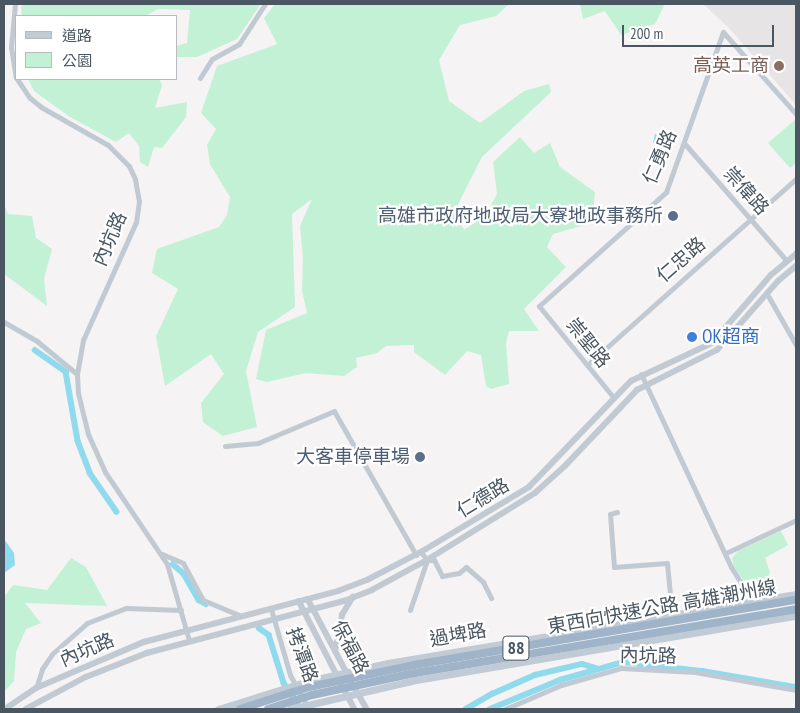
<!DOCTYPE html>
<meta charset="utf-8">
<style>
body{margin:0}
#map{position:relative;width:800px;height:713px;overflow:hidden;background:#f5f3f3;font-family:"PT Sans Narrow","Noto Sans TC",sans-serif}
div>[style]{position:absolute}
.education>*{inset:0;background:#e6e4e5}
.green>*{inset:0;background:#c3f1d5}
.water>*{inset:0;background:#90daee}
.canal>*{height:5.5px;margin:-2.75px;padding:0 2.75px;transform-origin:2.75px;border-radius:2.75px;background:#90daee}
.minor>*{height:5px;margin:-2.5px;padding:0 2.5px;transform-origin:2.5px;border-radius:2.5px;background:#c1cad2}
.tertiary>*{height:5.5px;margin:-2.75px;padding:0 2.75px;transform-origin:2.75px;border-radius:2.75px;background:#c1cad2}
.secondary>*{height:7px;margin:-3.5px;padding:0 3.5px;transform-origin:3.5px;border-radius:3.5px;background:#c1cbd6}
.trunk>*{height:8px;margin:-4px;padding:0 4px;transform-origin:4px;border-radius:4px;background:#9fb4c9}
.dots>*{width:14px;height:14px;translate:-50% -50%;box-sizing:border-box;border:2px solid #fff;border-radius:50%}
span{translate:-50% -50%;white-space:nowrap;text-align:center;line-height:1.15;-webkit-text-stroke:4.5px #fff;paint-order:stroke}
.shield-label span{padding:1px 4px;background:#fff;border:1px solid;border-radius:4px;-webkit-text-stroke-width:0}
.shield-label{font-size:18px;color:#4a5661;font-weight:700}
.education-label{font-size:19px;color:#785e54}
.right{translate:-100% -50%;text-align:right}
.street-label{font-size:19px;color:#4a5661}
.service-label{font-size:19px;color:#4e5e75}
.shop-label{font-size:19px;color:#366cbe}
.left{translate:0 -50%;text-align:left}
.frame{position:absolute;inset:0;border:5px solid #4a5661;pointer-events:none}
.legend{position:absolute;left:15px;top:15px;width:162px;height:65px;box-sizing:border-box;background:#fff;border:1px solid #b7bbc0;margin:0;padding:6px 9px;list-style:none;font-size:15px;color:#4a5661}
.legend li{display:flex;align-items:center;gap:10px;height:25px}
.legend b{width:25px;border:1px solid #b7bbc0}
.scale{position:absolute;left:622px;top:25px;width:152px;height:22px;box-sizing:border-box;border:2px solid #4a5661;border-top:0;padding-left:6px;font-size:15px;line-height:18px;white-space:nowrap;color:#4a5661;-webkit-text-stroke:4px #fff;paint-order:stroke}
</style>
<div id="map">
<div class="education">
<i style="clip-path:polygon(703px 4px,796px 4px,796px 105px,728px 27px)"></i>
</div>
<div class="green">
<i style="clip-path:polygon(21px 4px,261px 4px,237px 39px,197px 57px,176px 57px,176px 46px,187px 43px,190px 10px,158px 9px,145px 16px,22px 16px)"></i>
<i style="clip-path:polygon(275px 4px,509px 4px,496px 16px,460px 25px,439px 60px,449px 101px,480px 123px,524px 91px,549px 84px,551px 92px,482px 157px,455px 210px,461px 211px,462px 226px,464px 230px,485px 216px,497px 194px,493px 162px,520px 137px,534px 153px,550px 143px,560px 167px,595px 192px,592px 223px,553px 234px,547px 247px,566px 267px,524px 309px,539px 331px,509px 331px,506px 343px,509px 384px,491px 389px,486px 386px,481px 355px,467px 351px,445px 375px,414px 352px,414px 345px,386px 346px,377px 353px,356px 358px,357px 367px,344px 376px,306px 373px,267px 382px,256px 379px,266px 330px,307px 313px,302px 291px,303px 258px,300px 226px,312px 199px,292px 214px,295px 307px,258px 332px,246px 371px,257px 427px,223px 436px,203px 422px,201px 403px,224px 374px,211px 354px,165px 386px,156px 336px,178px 289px,152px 273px,157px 249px,219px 227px,227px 215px,230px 197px,210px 164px,207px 145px,216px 129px,201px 113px,217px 66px,277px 44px,264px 18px)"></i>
<i style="clip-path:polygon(580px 4px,665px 4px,655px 24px,621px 35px,605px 11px,583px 19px)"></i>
<i style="clip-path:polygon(28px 79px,159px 79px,162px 85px,155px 108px,187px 102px,186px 117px,162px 148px,154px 147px,148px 167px,140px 162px,139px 146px,129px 133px,116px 142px,70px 117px,34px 91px)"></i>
<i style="clip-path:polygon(796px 119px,796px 163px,790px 168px,768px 143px)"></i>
<i style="clip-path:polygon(4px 204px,8px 214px,32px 216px,36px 238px,52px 249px,44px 279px,47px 306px,4px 274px)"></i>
<i style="clip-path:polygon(781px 531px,788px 545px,765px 558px,770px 572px,763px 589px,756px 579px,746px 584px,734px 567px,732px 558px,738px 551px)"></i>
<i style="clip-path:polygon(71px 558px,86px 567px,107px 606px,25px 603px,41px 623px,26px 629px,16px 652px,14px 681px,4px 692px,4px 597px,13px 585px,47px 590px)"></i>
</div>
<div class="water">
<i style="clip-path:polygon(666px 130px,674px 135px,667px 150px,663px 152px,653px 143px,655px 134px)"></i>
<i style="clip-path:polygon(4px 539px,14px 553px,15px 565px,4px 573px)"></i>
</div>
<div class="canal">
<i style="left:35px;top:350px;width:38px;rotate:35deg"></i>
<i style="left:66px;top:372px;width:70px;rotate:80.1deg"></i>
<i style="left:78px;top:441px;width:34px;rotate:69deg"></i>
<i style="left:90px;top:473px;width:47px;rotate:55.3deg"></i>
<i style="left:173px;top:564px;width:15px;rotate:42deg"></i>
<i style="left:184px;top:574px;width:30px;rotate:60deg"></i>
<i style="left:199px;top:600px;width:8px;rotate:30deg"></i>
<i style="left:259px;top:628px;width:12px;rotate:35deg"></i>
<i style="left:269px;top:635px;width:50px;rotate:72.6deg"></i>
<i style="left:284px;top:683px;width:24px;rotate:55deg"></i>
<i style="left:466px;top:709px;width:30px;rotate:-30deg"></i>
<i style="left:492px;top:694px;width:47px;rotate:-23.8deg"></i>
<i style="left:535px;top:675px;width:48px;rotate:-13.2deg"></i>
<i style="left:582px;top:664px;width:15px;rotate:16deg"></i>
<i style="left:490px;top:709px;width:76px;rotate:-22.5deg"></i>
<i style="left:560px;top:680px;width:66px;rotate:-15.9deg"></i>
<i style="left:623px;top:662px;width:80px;rotate:6.5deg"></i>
<i style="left:702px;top:671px;width:95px;rotate:9.7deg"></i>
</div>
<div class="minor">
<i style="left:15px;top:4px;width:43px;rotate:95.3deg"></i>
<i style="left:11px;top:47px;width:31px;rotate:81deg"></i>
<i style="left:200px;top:78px;width:22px;rotate:-58deg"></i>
<i style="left:212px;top:59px;width:31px;rotate:-29deg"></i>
<i style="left:239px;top:44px;width:48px;rotate:-57deg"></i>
<i style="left:17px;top:79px;width:23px;rotate:56deg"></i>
<i style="left:30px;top:98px;width:14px;rotate:39deg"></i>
<i style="left:41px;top:107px;width:77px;rotate:29.6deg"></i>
<i style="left:108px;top:145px;width:30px;rotate:45deg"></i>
<i style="left:129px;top:166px;width:14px;rotate:65deg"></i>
<i style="left:135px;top:179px;width:22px;rotate:80deg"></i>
<i style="left:139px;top:201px;width:21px;rotate:98deg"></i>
<i style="left:136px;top:222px;width:129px;rotate:114.2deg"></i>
<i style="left:83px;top:340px;width:35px;rotate:100deg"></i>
<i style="left:77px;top:374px;width:19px;rotate:87deg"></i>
<i style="left:78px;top:393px;width:42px;rotate:76.3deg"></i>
<i style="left:88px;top:434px;width:42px;rotate:65.9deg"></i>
<i style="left:105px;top:472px;width:111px;rotate:56deg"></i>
<i style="left:167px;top:564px;width:79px;rotate:73.9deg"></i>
<i style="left:684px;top:143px;width:155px;rotate:48.9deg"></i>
<i style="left:767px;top:294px;width:59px;rotate:60.4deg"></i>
<i style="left:4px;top:322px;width:39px;rotate:30deg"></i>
<i style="left:38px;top:342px;width:50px;rotate:39.4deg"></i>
<i style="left:587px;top:365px;width:280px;rotate:-41.7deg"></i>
<i style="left:641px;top:374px;width:213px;rotate:65deg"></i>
<i style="left:731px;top:567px;width:22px;rotate:58deg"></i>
<i style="left:614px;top:398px;width:119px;rotate:-129.2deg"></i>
<i style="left:539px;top:306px;width:171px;rotate:-41.9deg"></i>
<i style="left:666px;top:192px;width:170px;rotate:-70.4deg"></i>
<i style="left:723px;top:32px;width:110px;rotate:48.3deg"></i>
<i style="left:225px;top:446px;width:33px;rotate:-5deg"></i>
<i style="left:258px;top:443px;width:82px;rotate:-22.8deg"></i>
<i style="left:334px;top:411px;width:166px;rotate:60.3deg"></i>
<i style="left:617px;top:512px;width:7px;rotate:164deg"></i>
<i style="left:610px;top:514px;width:53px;rotate:85.7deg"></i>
<i style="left:614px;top:567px;width:53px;rotate:-4.3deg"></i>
<i style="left:667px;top:563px;width:52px;rotate:84.5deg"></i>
<i style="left:726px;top:553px;width:77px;rotate:-25.2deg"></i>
<i style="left:162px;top:554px;width:23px;rotate:23deg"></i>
<i style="left:183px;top:563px;width:42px;rotate:61.6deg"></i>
<i style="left:203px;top:600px;width:41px;rotate:22.8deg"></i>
<i style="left:428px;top:560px;width:6px"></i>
<i style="left:434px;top:560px;width:18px;rotate:63deg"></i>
<i style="left:442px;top:576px;width:17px;rotate:-10deg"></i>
<i style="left:459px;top:573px;width:9px;rotate:-41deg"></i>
<i style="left:466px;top:567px;width:23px;rotate:41deg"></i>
<i style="left:483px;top:582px;width:18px;rotate:63deg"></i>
<i style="left:271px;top:609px;width:69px;rotate:73.9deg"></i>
<i style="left:290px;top:675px;width:39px;rotate:61deg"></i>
<i style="left:410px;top:610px;width:53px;rotate:-71.2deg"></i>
<i style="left:427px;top:560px;width:10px;rotate:-127deg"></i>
<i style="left:36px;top:688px;width:20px;rotate:-72deg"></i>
<i style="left:42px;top:669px;width:18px;rotate:-56deg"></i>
<i style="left:52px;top:654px;width:47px;rotate:-41.5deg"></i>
<i style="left:87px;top:623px;width:42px;rotate:-21deg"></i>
<i style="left:126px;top:608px;width:55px;rotate:2.1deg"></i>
<i style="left:505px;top:709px;width:61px;rotate:-23.2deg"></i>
<i style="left:561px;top:685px;width:62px;rotate:-15.8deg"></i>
<i style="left:621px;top:668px;width:74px;rotate:3.1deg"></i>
<i style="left:695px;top:672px;width:103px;rotate:10.1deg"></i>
</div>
<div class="tertiary">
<i style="left:308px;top:599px;width:86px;rotate:62.2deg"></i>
<i style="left:299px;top:601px;width:85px;rotate:62.8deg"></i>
<i style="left:335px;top:651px;width:37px;rotate:-79deg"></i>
<i style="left:342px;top:615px;width:21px;rotate:-59deg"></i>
<i style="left:352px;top:683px;width:30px;rotate:60deg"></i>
<i style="left:342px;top:685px;width:27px;rotate:62deg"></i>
<i style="left:5px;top:709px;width:37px;rotate:-34deg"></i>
<i style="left:36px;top:688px;width:117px;rotate:-23.1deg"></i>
<i style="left:144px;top:642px;width:201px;rotate:-14.7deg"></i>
<i style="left:338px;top:591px;width:31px;rotate:-21deg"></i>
<i style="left:367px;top:580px;width:61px;rotate:-27.4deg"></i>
<i style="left:421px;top:552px;width:126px;rotate:-31deg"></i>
<i style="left:529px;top:487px;width:147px;rotate:-46.1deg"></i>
<i style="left:631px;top:381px;width:89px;rotate:-25.1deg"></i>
<i style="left:712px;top:343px;width:90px;rotate:-49.1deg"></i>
<i style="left:771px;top:275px;width:33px;rotate:-40deg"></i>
<i style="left:26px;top:709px;width:68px;rotate:-28.1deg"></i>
<i style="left:86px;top:677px;width:66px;rotate:-21.5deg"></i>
<i style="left:147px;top:653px;width:204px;rotate:-14.8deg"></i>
<i style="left:344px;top:601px;width:30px;rotate:-21deg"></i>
<i style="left:372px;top:590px;width:63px;rotate:-28.6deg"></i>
<i style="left:427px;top:560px;width:127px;rotate:-31.8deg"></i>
<i style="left:535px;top:493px;width:40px;rotate:-42deg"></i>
<i style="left:565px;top:466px;width:105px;rotate:-46.5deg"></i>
<i style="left:637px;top:390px;width:89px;rotate:-26.6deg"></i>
<i style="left:717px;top:350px;width:92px;rotate:-48.5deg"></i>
<i style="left:778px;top:281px;width:23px;rotate:-40deg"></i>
</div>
<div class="secondary">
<i style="left:218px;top:709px;width:94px;rotate:-17.3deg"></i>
<i style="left:308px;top:681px;width:82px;rotate:-12.7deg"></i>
<i style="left:388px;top:663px;width:414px;rotate:-9.6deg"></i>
<i style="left:290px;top:709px;width:129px;rotate:-13deg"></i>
<i style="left:416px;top:680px;width:385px;rotate:-9.6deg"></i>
</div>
<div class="trunk">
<i style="left:240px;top:709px;width:72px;rotate:-17.7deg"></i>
<i style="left:309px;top:687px;width:107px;rotate:-11.8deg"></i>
<i style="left:414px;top:665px;width:387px;rotate:-9.7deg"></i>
<i style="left:268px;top:709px;width:46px;rotate:-17.7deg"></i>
<i style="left:312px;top:695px;width:105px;rotate:-12.1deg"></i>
<i style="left:415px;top:673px;width:386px;rotate:-9.5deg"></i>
</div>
<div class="dots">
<i style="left:779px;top:66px;background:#8d6e63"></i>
<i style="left:673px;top:216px;background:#5c6f8a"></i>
<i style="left:692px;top:337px;background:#3f7fe0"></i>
<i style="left:420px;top:457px;background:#5c6f8a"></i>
</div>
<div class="shield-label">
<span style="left:516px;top:648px">88</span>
</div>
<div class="education-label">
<span class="right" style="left:769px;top:66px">高英工商</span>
</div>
<div class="street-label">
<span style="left:660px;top:157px;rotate:-67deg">仁勇路</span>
<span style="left:746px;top:191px;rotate:48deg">崇偉路</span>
<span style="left:110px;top:239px;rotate:-67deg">內坑路</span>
<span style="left:681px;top:260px;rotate:-41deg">仁忠路</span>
<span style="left:588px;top:343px;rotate:51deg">崇聖路</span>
<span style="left:483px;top:498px;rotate:-31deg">仁德路</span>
<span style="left:662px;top:607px;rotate:-10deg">東西向快速公路 高雄潮州線</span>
<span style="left:458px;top:635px;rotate:-10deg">過埤路</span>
<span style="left:350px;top:647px;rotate:62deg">保福路</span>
<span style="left:87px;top:650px;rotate:-23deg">內坑路</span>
<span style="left:302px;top:655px;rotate:70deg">拷潭路</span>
<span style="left:648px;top:656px;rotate:1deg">內坑路</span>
</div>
<div class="service-label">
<span class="right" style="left:663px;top:216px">高雄市政府地政局大寮地政事務所</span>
<span class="right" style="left:410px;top:457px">大客車停車場</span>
</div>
<div class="shop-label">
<span class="left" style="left:702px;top:337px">OK超商</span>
</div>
<div class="frame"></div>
<ul class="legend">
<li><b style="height:6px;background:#c1cbd6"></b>道路</li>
<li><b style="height:14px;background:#c3f1d5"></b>公園</li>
</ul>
<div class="scale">200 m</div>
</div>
